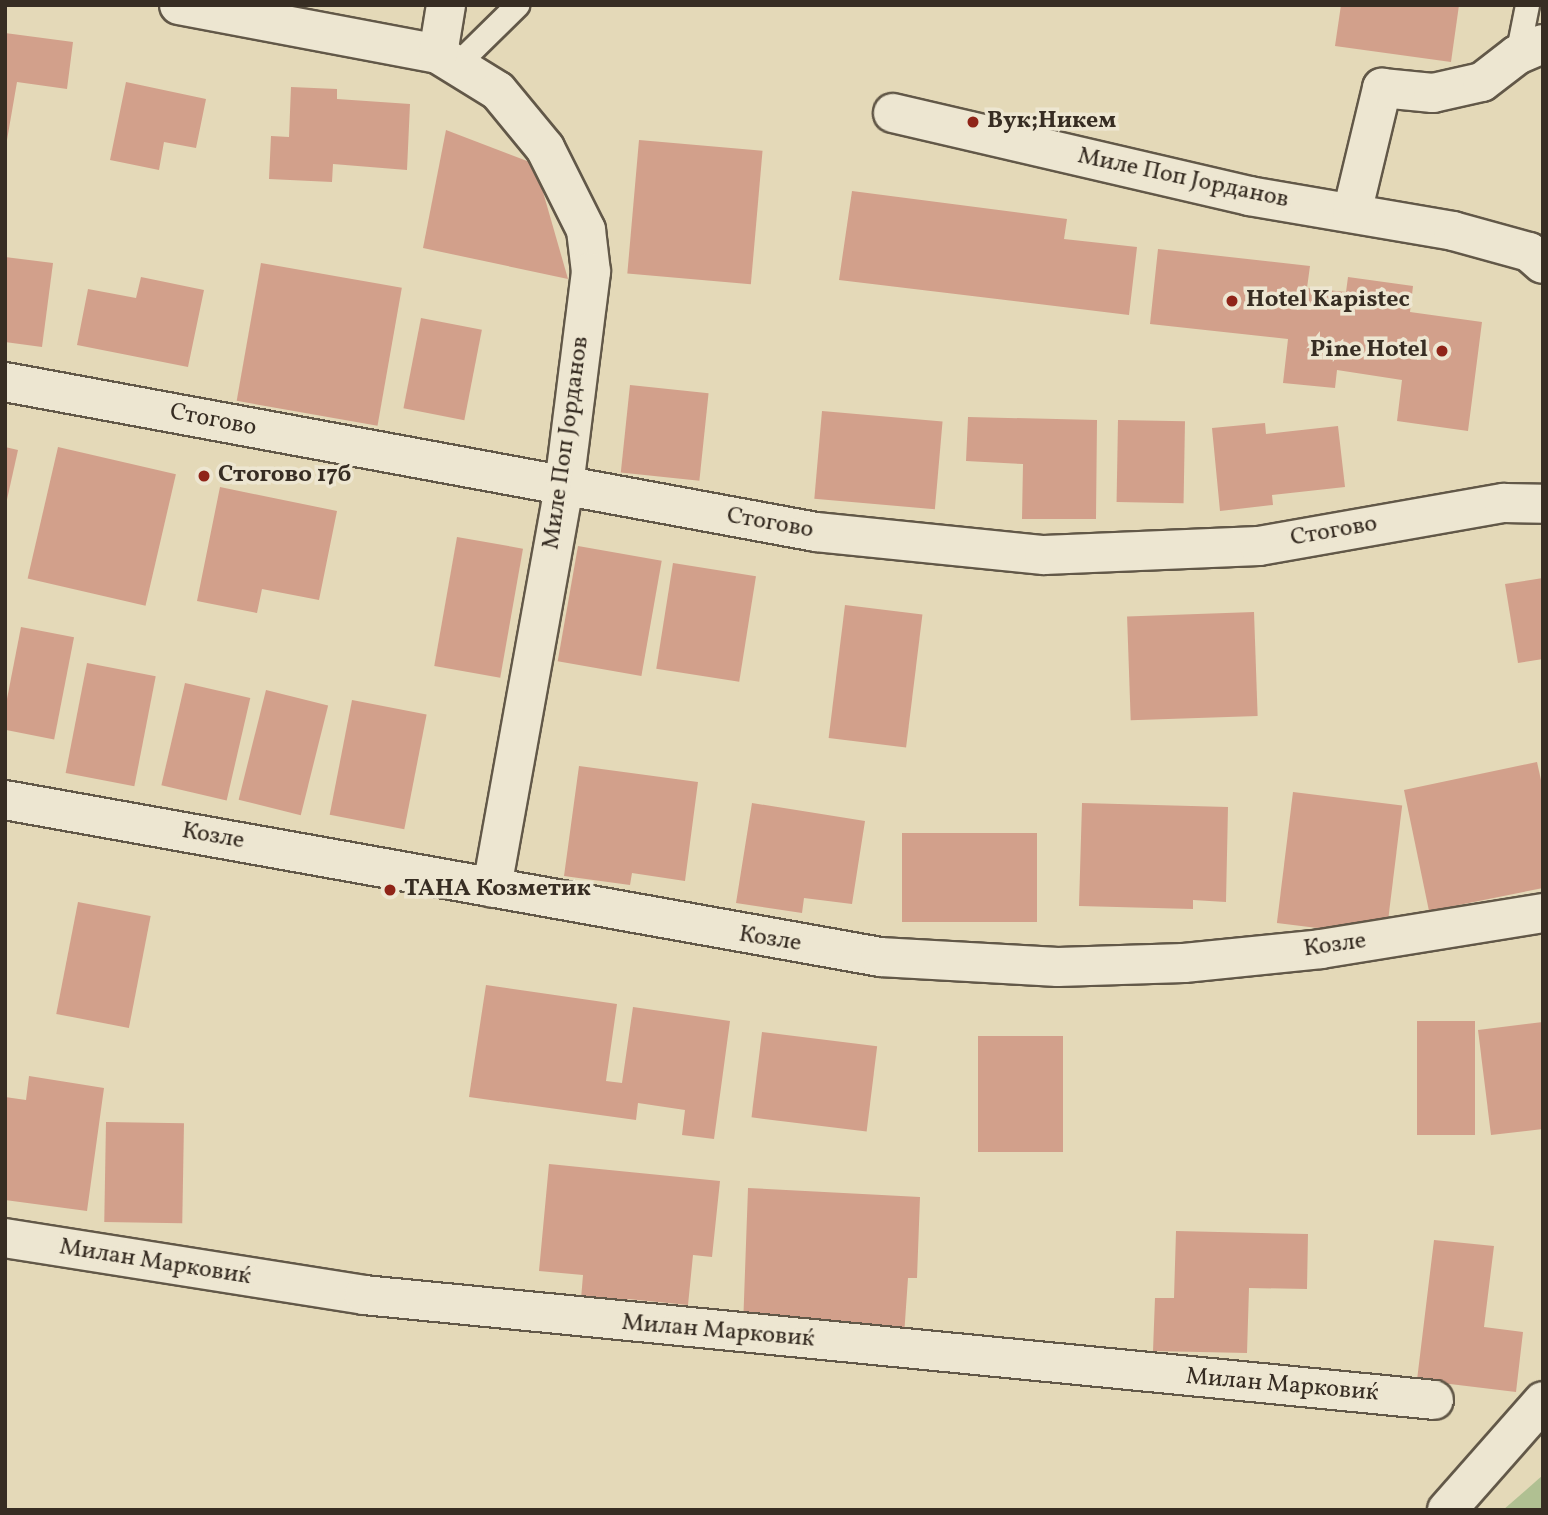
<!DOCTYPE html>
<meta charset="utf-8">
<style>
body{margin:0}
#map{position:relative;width:1548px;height:1515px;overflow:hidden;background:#e4d9b8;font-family:Vollkorn,serif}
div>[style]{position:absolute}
.green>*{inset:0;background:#b0c092}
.building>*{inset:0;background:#d2a08b;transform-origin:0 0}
.roads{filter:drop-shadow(2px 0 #625848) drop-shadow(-2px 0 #625848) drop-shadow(0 2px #625848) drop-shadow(0 -2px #625848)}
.lane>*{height:23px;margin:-11.5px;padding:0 11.5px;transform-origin:11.5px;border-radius:11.5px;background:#ede6d1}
.street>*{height:38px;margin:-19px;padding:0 19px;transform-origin:19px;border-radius:19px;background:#ede6d1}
.dots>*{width:19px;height:19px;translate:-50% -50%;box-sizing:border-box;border:4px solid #ede6d1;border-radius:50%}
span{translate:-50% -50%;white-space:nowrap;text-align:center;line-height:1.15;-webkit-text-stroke:7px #ede6d1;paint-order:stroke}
.poi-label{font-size:24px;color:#372d23;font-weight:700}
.left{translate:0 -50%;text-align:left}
.right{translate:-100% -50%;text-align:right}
.street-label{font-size:24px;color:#372d23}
.frame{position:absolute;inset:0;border:7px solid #372d23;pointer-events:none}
</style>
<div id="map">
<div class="green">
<i style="clip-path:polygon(1543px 1475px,1543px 1510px,1503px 1510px)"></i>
</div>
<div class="building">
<i style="clip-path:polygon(1341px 5px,1459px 5px,1451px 62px,1335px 46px)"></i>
<i style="clip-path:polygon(5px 33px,73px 42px,67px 89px,17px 82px,7px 140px)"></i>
<i style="clip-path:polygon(126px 82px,206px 99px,196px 148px,164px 142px,159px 170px,110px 160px)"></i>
<i style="clip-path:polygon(291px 87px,337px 89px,337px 99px,410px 104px,407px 170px,333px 164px,332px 182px,269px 179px,271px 136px,289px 137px)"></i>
<i style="clip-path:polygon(446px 130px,535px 164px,568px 279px,423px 248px)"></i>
<i style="left:639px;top:140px;width:124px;height:134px;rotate:5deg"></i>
<i style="clip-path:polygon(852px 191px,1067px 219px,1064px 239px,1137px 247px,1129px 315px,839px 280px)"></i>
<i style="clip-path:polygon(1158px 249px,1310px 266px,1307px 288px,1346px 292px,1348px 277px,1413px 286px,1410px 312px,1482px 322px,1468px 431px,1397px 421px,1402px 380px,1337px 370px,1335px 388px,1283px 383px,1288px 339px,1150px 324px)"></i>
<i style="clip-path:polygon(5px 257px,53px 263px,42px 347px,5px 342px)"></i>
<i style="left:261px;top:263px;width:143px;height:140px;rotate:10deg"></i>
<i style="clip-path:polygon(141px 277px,204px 290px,188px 367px,77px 345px,88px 289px,136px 298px)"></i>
<i style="left:421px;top:318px;width:62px;height:92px;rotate:11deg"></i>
<i style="left:630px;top:385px;width:79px;height:88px;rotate:6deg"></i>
<i style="left:822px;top:411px;width:121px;height:88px;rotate:5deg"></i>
<i style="clip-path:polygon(968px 417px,1097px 420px,1096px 519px,1022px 519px,1023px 464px,966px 461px)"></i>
<i style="left:1118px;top:420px;width:67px;height:82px;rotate:1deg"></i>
<i style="clip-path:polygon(1265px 423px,1266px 434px,1338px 426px,1345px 487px,1272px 495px,1273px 505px,1220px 511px,1212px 428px)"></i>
<i style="clip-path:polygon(5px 447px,18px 450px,6px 504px,5px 504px)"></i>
<i style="left:58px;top:447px;width:121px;height:135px;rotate:13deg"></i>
<i style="clip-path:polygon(220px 487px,337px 511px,319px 600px,262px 589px,257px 613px,197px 601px)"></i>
<i style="left:457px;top:537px;width:67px;height:131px;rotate:10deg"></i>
<i style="left:578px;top:546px;width:85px;height:117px;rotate:10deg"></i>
<i style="left:673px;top:563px;width:84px;height:107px;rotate:9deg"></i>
<i style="clip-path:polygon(1543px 578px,1543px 659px,1518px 663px,1505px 584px)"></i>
<i style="left:845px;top:605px;width:78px;height:134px;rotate:7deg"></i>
<i style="left:1254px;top:612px;width:104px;height:127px;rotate:88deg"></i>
<i style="left:21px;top:627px;width:54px;height:104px;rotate:11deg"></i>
<i style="left:87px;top:663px;width:70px;height:112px;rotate:11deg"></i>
<i style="left:185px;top:683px;width:67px;height:105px;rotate:13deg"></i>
<i style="left:266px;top:690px;width:64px;height:113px;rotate:14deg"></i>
<i style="left:352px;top:700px;width:76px;height:117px;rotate:11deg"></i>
<i style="clip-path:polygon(1537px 762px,1543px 789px,1543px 888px,1429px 911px,1404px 790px)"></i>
<i style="clip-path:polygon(579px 766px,698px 782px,685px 881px,632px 873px,630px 885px,564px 876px)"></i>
<i style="left:1293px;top:792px;width:110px;height:132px;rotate:7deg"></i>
<i style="clip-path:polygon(752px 803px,865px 821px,852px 904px,804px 898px,802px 913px,736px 903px)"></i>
<i style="clip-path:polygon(1082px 803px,1228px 807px,1226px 902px,1193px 900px,1193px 909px,1079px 906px)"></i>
<i style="left:902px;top:833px;width:135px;height:89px"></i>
<i style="left:78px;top:902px;width:74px;height:114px;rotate:11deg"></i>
<i style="clip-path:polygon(486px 985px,617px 1004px,606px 1081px,622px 1083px,633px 1007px,730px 1021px,714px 1139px,682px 1135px,685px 1110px,638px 1103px,636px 1120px,469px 1097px)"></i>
<i style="left:1417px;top:1021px;width:58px;height:114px"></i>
<i style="clip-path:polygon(1543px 1022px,1543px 1129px,1491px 1135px,1478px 1030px)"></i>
<i style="left:762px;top:1032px;width:116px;height:86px;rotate:7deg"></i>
<i style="left:978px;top:1036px;width:85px;height:116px"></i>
<i style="clip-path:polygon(29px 1076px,104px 1088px,87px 1211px,5px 1200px,5px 1097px,26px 1100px)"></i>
<i style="left:106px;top:1122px;width:78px;height:100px;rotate:1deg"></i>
<i style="clip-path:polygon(549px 1164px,720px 1181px,712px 1257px,693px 1255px,688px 1305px,628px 1299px,626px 1316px,580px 1311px,583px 1275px,539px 1271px)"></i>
<i style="clip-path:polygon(748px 1188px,920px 1197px,917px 1278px,908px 1278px,904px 1336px,743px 1327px)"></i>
<i style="clip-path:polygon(1176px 1231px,1308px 1234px,1307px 1289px,1249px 1288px,1247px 1353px,1153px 1351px,1155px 1298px,1174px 1298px)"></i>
<i style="clip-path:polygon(1434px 1240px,1494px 1246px,1484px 1327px,1523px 1332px,1516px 1392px,1417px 1380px)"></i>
</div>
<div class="roads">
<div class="lane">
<i style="left:1517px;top:55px;width:51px;rotate:-78.7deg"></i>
<i style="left:456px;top:65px;width:86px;rotate:-44.5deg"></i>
</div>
<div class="street">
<i style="left:179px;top:5px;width:264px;rotate:10.7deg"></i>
<i style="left:438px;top:54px;width:70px;rotate:31.7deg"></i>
<i style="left:498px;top:91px;width:74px;rotate:50.5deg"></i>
<i style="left:545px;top:148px;width:92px;rotate:63.4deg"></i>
<i style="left:586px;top:230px;width:42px;rotate:83.2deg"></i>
<i style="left:591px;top:272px;width:217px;rotate:97.2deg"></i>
<i style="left:564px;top:487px;width:407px;rotate:100.2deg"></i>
<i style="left:438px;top:54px;width:50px;rotate:-80.7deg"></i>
<i style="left:893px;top:113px;width:366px;rotate:13.1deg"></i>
<i style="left:1249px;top:196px;width:207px;rotate:9.7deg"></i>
<i style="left:1453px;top:231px;width:79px;rotate:15.4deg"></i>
<i style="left:1529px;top:252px;width:18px;rotate:41deg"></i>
<i style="left:1352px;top:213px;width:129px;rotate:-76.5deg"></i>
<i style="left:1382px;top:88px;width:51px;rotate:5.6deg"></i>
<i style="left:1433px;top:93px;width:50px;rotate:-12.7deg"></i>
<i style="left:1482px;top:82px;width:44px;rotate:-37.6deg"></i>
<i style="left:1517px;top:55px;width:28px;rotate:-23deg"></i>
<i style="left:5px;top:382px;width:825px;rotate:10.48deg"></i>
<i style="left:816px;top:532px;width:229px;rotate:5.8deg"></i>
<i style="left:1044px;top:555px;width:215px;rotate:-2.4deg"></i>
<i style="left:1259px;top:546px;width:249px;rotate:-10deg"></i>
<i style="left:1504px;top:503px;width:39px;rotate:1deg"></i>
<i style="left:5px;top:800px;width:889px;rotate:10.17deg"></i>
<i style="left:880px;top:957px;width:178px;rotate:3.2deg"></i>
<i style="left:1058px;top:967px;width:126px;rotate:-1.8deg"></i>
<i style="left:1184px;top:963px;width:138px;rotate:-5.8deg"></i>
<i style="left:1321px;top:949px;width:225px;rotate:-9.2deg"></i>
<i style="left:5px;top:1238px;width:363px;rotate:9deg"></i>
<i style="left:364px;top:1295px;width:1075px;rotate:5.6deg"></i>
<i style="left:1447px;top:1510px;width:145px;rotate:-48.6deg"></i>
</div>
</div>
<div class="dots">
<i style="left:973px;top:122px;background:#8f2418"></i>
<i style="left:1232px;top:301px;background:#8f2418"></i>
<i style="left:1442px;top:351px;background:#8f2418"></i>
<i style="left:204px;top:476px;background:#8f2418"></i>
<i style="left:390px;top:890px;background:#8f2418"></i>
</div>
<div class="poi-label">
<span class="left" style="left:987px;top:122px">Вук;Никем</span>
<span class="left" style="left:1246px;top:301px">Hotel Kapistec</span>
<span class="right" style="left:1428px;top:351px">Pine Hotel</span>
<span class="left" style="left:218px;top:476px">Стогово 17б</span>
<span class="left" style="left:404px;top:890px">ТАНА Козметик</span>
</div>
<div class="street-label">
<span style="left:1183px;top:179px;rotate:12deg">Миле Поп Јорданов</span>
<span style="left:213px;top:421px;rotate:11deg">Стогово</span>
<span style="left:567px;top:443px;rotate:-82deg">Миле Поп Јорданов</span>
<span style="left:770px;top:524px;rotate:10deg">Стогово</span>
<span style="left:1334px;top:532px;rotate:-10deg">Стогово</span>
<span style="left:213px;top:837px;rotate:10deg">Козле</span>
<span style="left:770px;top:940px;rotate:9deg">Козле</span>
<span style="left:1335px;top:946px;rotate:-8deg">Козле</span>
<span style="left:155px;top:1263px;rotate:9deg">Милан Марковиќ</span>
<span style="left:718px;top:1332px;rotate:5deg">Милан Марковиќ</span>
<span style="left:1282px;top:1386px;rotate:5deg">Милан Марковиќ</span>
</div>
<div class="frame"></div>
</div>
